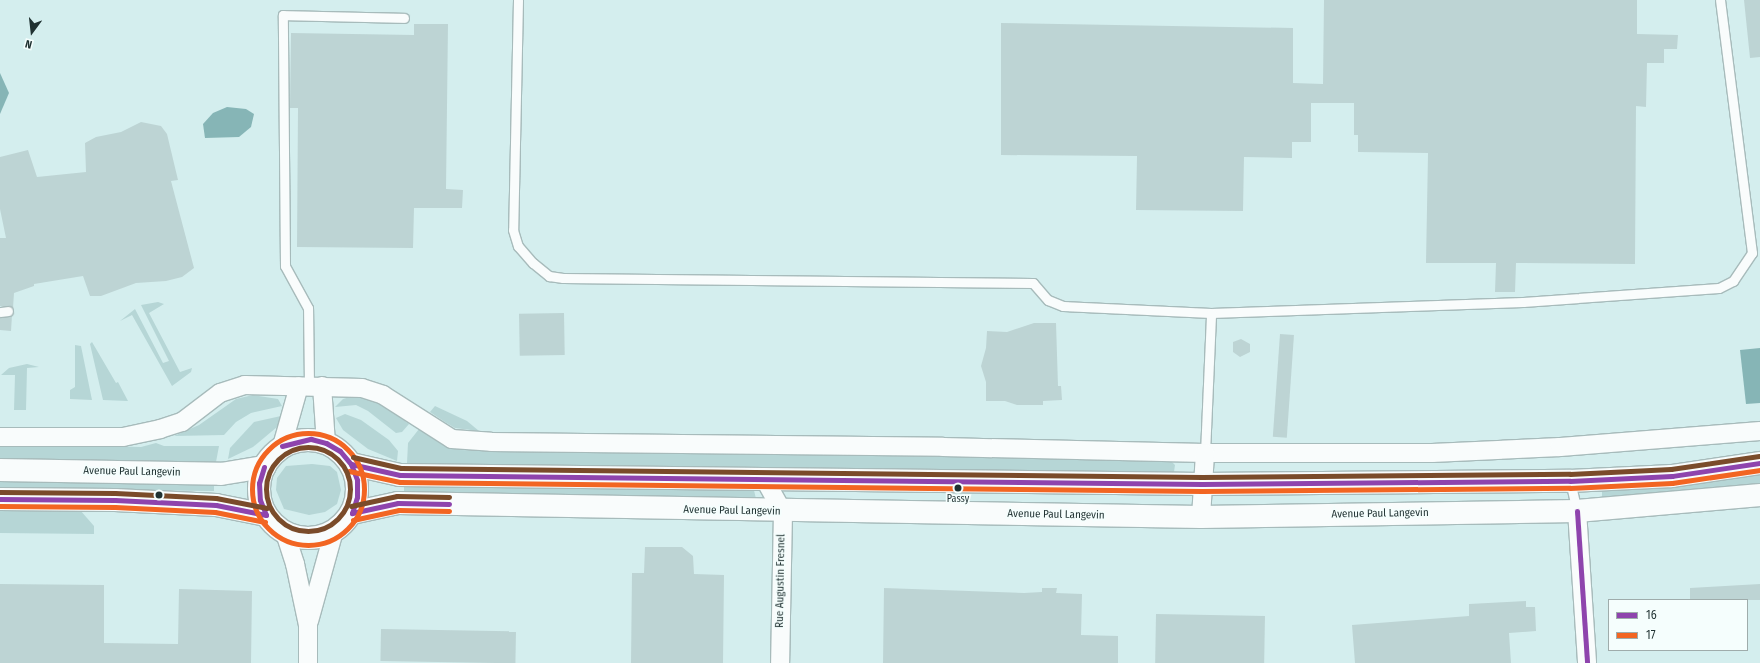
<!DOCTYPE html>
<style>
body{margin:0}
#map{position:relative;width:1760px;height:663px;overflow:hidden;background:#d4eeee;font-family:"Fira Sans Condensed",sans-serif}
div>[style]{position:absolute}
.green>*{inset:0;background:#b6d6d6}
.water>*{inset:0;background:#86b5b6}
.building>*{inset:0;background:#bdd4d4;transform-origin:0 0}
.roads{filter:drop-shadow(1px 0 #a7bbbb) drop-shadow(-1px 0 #a7bbbb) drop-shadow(0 1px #a7bbbb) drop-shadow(0 -1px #a7bbbb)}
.lane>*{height:9px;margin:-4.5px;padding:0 4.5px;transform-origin:4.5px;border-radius:4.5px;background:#f9fcfc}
.street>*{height:18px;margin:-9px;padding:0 9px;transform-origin:9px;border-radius:9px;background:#f9fcfc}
.secondary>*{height:22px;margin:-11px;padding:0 11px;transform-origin:11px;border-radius:11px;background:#f9fcfc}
.secondary>.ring{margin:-11px;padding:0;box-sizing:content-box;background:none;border:22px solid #f9fcfc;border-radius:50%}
.bus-1>*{height:5px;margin:-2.5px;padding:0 2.5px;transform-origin:2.5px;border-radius:2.5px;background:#8e44ad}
.bus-2>*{height:5px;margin:-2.5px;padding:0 2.5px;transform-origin:2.5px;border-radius:2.5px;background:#f26522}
.bus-2>.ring{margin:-2.5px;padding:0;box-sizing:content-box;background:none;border:5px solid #f26522;border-radius:50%}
.bus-3>*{height:5px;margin:-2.5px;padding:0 2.5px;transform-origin:2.5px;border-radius:2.5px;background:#7a4b2a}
.bus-3>.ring{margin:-2.5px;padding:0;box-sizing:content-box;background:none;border:5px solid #7a4b2a;border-radius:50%}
.dots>*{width:11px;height:11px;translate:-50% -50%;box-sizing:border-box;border:2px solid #f5fefd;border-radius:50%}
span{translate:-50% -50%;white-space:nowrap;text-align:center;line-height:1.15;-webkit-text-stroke:3.5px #f5fefd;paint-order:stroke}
.bus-label{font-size:10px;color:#1f3131}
.street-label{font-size:11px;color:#1f3131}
.legend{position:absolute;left:1608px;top:599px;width:140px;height:52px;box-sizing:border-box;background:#f5fefd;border:1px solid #9facab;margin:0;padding:5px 7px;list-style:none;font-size:12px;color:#1f3131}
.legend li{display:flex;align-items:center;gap:8px;height:20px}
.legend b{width:20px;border:1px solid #9facab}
.north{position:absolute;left:12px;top:12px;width:40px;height:40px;-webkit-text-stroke:3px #f5fefd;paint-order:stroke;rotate:195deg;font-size:11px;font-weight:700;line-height:16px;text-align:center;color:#1f3131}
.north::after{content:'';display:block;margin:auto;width:14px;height:18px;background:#1f3131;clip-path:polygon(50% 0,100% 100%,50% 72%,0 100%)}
</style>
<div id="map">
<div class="green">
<i style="clip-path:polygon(158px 302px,164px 304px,149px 313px,180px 372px,192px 368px,191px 372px,172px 386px,132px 315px,120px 321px,135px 309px,163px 363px,169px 361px,141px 305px)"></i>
<i style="clip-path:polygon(92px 342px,116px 383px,118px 382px,128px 401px,103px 400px,90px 344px)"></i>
<i style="clip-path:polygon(75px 345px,81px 346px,92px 400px,70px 399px,70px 390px,75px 387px)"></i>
<i style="clip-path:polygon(27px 364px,39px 367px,27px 368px,26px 410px,14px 410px,15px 375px,1px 375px,9px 368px)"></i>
<i style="clip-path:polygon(253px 395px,278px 399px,282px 406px,251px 413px,236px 422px,224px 435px,174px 436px,199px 425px,236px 399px)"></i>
<i style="clip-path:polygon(353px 396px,377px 401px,409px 424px,402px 432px,396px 433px,368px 411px,356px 405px,335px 407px,343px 399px)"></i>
<i style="clip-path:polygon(435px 406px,467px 421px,479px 431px,455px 428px,445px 422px,430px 412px)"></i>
<i style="clip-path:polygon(345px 414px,361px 420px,389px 440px,398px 451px,397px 461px,368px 449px,343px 430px,336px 418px)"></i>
<i style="clip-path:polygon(281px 416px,277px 427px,253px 447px,228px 459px,230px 448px,254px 422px)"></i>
<i style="clip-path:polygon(419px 429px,444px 446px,458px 450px,1170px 460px,1175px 465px,1174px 472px,1166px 476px,407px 463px,408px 443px)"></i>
<i style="clip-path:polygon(156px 443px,164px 446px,219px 446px,216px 462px,0 462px,0 444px,141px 447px)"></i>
<i style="clip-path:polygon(312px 464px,330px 466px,337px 472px,341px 490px,337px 504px,325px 512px,309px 515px,284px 509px,276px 490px,277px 478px,286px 466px)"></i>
<i style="clip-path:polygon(1760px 475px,1760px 489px,1602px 498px,1602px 491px)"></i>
<i style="clip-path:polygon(0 481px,214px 485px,214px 491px,0 489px)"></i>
<i style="clip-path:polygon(404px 486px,689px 490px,753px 486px,757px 503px,404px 492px)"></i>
<i style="clip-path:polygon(0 509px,80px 510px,94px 526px,94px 534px,0 533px)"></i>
</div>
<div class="water">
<i style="clip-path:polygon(0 73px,9px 93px,0 114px)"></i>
<i style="clip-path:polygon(227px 107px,246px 109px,254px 114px,251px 127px,239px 137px,205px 138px,203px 124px,213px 113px)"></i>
<i style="clip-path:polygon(1760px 348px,1760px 403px,1746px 404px,1740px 350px)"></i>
</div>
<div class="building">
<i style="clip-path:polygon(1324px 0,1637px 0,1637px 34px,1678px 35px,1677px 49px,1664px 49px,1664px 63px,1647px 63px,1646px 107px,1636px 106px,1635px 264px,1516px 263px,1515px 292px,1495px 292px,1496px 263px,1426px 263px,1428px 153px,1358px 152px,1358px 135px,1354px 135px,1354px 103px,1311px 103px,1311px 142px,1292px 142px,1292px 158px,1244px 157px,1243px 211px,1136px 210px,1137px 156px,1001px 155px,1001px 23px,1293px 28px,1293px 83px,1323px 84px)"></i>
<i style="clip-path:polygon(1744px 0,1760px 0,1760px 57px,1750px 58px)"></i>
<i style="clip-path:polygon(414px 24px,448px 24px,446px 189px,463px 190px,462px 208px,414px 208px,413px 248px,297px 247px,298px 108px,290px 108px,291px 33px,414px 35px)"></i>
<i style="clip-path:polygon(141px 122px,161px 126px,167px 134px,178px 180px,171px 181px,194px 268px,182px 277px,166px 281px,136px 283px,101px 296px,90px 296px,83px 276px,34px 284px,34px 286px,14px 293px,13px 308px,0 306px,0 238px,6px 238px,0 209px,0 157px,28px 150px,37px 177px,86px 172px,85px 143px,96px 137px,121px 132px)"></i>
<i style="left:564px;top:313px;width:42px;height:45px;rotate:89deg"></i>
<i style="clip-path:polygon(12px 315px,11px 331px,0 330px,0 318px)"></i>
<i style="clip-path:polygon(1034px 323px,1056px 323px,1058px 386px,1061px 386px,1062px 400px,1043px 401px,1043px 405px,1017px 405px,1005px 401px,986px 401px,986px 382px,981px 366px,986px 348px,987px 331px,1007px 332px)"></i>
<i style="left:1280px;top:334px;width:14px;height:103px;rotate:4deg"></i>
<i style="clip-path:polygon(1241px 339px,1250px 344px,1250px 352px,1240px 357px,1233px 352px,1233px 342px)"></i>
<i style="clip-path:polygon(645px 547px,682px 547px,693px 556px,694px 574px,724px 575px,723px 663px,631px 663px,632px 573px,644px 573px)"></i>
<i style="clip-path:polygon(0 584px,104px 585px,104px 643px,178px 644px,179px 589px,252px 591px,251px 663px,0 663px)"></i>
<i style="clip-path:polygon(1760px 584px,1760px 600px,1690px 600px,1690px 588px)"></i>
<i style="clip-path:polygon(884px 588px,1024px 593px,1042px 592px,1042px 588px,1057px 588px,1056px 593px,1082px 594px,1081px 635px,1118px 636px,1118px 663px,883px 663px)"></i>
<i style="clip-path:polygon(1526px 601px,1526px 607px,1535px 607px,1536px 631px,1509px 633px,1511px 663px,1355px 663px,1352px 625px,1469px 616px,1469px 604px)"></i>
<i style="left:1156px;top:614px;width:109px;height:49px;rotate:1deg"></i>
<i style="left:381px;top:629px;width:135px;height:32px;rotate:1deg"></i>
</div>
<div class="roads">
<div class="lane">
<i style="left:518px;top:0;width:230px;rotate:91.2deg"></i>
<i style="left:513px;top:230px;width:17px;rotate:73deg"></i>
<i style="left:518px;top:246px;width:23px;rotate:49deg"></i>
<i style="left:533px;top:263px;width:21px;rotate:39deg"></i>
<i style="left:549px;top:276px;width:14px;rotate:8deg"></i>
<i style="left:563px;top:278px;width:470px;rotate:0.6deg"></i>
<i style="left:1033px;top:283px;width:23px;rotate:49deg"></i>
<i style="left:1048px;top:300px;width:16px;rotate:22deg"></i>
<i style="left:1063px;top:306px;width:148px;rotate:2.7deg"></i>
<i style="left:1211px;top:313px;width:312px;rotate:-2deg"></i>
<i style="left:1523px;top:302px;width:196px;rotate:-4.1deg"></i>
<i style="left:1719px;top:288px;width:16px;rotate:-27deg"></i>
<i style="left:1733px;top:281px;width:34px;rotate:-56deg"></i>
<i style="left:1752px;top:253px;width:255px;rotate:-97.2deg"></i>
<i style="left:0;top:312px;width:8px;rotate:-7deg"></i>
<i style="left:309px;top:386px;width:78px;rotate:-90.7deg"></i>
<i style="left:308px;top:308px;width:48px;rotate:-118.7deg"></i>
<i style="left:285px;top:266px;width:251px;rotate:-90.5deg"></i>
<i style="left:283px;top:15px;width:121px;rotate:1.4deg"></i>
<i style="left:1205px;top:453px;width:140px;rotate:-87.5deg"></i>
<i style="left:1570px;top:481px;width:31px;rotate:77deg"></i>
</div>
<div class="street">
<i style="left:322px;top:386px;width:57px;rotate:86deg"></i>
<i style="left:0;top:437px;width:123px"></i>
<i style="left:123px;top:437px;width:38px;rotate:-12deg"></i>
<i style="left:160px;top:429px;width:23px;rotate:-18deg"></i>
<i style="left:182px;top:422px;width:48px;rotate:-37.3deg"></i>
<i style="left:220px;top:393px;width:26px;rotate:-18deg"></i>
<i style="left:245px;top:385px;width:117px;rotate:1.5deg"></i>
<i style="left:362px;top:388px;width:22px;rotate:18deg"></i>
<i style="left:383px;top:395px;width:82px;rotate:32.5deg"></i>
<i style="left:452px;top:439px;width:39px;rotate:4deg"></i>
<i style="left:491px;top:442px;width:452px;rotate:0.6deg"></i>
<i style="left:943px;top:447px;width:262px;rotate:1.3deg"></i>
<i style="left:1205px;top:453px;width:227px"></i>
<i style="left:1432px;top:453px;width:128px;rotate:-2.7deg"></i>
<i style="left:1560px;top:447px;width:201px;rotate:-4.6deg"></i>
<i style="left:282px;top:446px;width:62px;rotate:-74.2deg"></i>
<i style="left:765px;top:480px;width:37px;rotate:61deg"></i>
<i style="left:783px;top:512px;width:151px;rotate:91.1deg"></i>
<i style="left:1577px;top:511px;width:152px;rotate:86.2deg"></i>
<i style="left:1201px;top:517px;width:64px;rotate:-86.4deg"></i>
<i style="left:285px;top:533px;width:33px;rotate:72deg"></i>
<i style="left:295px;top:564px;width:62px;rotate:78deg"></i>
<i style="left:308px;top:625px;width:38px;rotate:90deg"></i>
<i style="left:309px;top:621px;width:93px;rotate:-74.5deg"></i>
</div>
<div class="secondary">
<i class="ring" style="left:259px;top:440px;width:76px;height:76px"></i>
<i style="left:351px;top:464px;width:50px;rotate:12.7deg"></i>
<i style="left:400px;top:475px;width:802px;rotate:0.64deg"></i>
<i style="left:1202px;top:484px;width:368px;rotate:-0.5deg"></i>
<i style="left:1570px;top:481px;width:102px;rotate:-2.8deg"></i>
<i style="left:1672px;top:476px;width:89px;rotate:-8.4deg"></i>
<i style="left:0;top:470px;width:221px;rotate:1deg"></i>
<i style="left:221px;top:474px;width:44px;rotate:-9.2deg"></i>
<i style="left:0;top:499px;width:115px;rotate:0.5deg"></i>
<i style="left:115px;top:500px;width:101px;rotate:2.8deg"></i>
<i style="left:216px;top:505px;width:51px;rotate:11.3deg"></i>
<i style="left:352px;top:513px;width:47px;rotate:-12.3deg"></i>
<i style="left:398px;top:503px;width:803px;rotate:1deg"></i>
<i style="left:1201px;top:517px;width:376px;rotate:-0.9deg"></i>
<i style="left:1577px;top:511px;width:184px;rotate:-5deg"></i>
</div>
</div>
<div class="bus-1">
<i style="left:282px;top:446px;width:30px;rotate:-14deg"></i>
<i style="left:311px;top:439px;width:16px;rotate:15deg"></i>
<i style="left:326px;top:443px;width:16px;rotate:30deg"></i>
<i style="left:340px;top:451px;width:17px;rotate:50deg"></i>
<i style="left:351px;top:464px;width:17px;rotate:69deg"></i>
<i style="left:357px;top:480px;width:17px;rotate:90deg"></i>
<i style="left:357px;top:497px;width:17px;rotate:107deg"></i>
<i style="left:351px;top:464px;width:50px;rotate:12.7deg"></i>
<i style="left:400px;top:475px;width:802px;rotate:0.64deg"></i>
<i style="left:1202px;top:484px;width:368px;rotate:-0.5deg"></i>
<i style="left:1570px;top:481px;width:102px;rotate:-2.8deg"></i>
<i style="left:1672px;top:476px;width:89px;rotate:-8.4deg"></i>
<i style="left:264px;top:467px;width:17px;rotate:107deg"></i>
<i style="left:259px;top:483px;width:17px;rotate:87deg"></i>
<i style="left:260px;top:500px;width:16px;rotate:68deg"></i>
<i style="left:0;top:499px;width:115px;rotate:0.5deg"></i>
<i style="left:115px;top:500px;width:101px;rotate:2.8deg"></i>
<i style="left:216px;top:505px;width:51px;rotate:11.3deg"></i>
<i style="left:1577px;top:511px;width:152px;rotate:86.2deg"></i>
<i style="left:352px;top:513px;width:47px;rotate:-12.3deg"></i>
<i style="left:398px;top:503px;width:51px;rotate:1.1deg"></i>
</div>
<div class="bus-2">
<i class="ring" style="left:252px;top:433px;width:107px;height:107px"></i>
<i style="left:349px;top:471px;width:52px;rotate:12.2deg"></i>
<i style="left:400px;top:482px;width:802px;rotate:0.64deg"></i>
<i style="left:1202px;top:491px;width:368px;rotate:-0.5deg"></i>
<i style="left:1570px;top:488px;width:102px;rotate:-2.8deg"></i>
<i style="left:1672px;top:483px;width:89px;rotate:-8.4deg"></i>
<i style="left:0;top:506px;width:115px;rotate:0.5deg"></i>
<i style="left:115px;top:507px;width:100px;rotate:2.9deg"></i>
<i style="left:215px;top:512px;width:51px;rotate:11.3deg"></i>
<i style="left:353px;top:520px;width:47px;rotate:-12.3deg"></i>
<i style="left:399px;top:510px;width:50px;rotate:1.1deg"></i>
</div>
<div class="bus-3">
<i class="ring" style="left:266px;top:447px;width:79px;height:79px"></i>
<i style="left:353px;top:457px;width:49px;rotate:12.9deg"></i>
<i style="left:401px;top:468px;width:801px;rotate:0.64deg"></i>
<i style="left:1202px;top:477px;width:368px;rotate:-0.5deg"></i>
<i style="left:1570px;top:474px;width:101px;rotate:-2.8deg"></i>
<i style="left:1671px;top:469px;width:89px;rotate:-8.4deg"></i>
<i style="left:0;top:492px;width:115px;rotate:0.5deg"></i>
<i style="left:115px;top:493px;width:101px;rotate:2.8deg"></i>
<i style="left:216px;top:498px;width:52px;rotate:11.1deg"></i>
<i style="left:351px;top:506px;width:47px;rotate:-12.3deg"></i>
<i style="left:397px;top:496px;width:52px;rotate:1.1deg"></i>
</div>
<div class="dots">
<i style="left:958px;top:488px;background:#1f3131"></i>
<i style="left:159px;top:495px;background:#1f3131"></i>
</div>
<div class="bus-label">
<span style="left:958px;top:500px">Passy</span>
</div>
<div class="street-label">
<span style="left:132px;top:472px;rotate:1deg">Avenue Paul Langevin</span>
<span style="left:732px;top:511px;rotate:1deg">Avenue Paul Langevin</span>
<span style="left:1380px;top:514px;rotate:-1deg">Avenue Paul Langevin</span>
<span style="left:1056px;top:515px;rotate:1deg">Avenue Paul Langevin</span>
<span style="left:781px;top:581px;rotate:-89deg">Rue Augustin Fresnel</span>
</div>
<ul class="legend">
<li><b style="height:5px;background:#8e44ad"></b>16</li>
<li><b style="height:5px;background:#f26522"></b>17</li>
</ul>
<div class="north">N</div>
</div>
